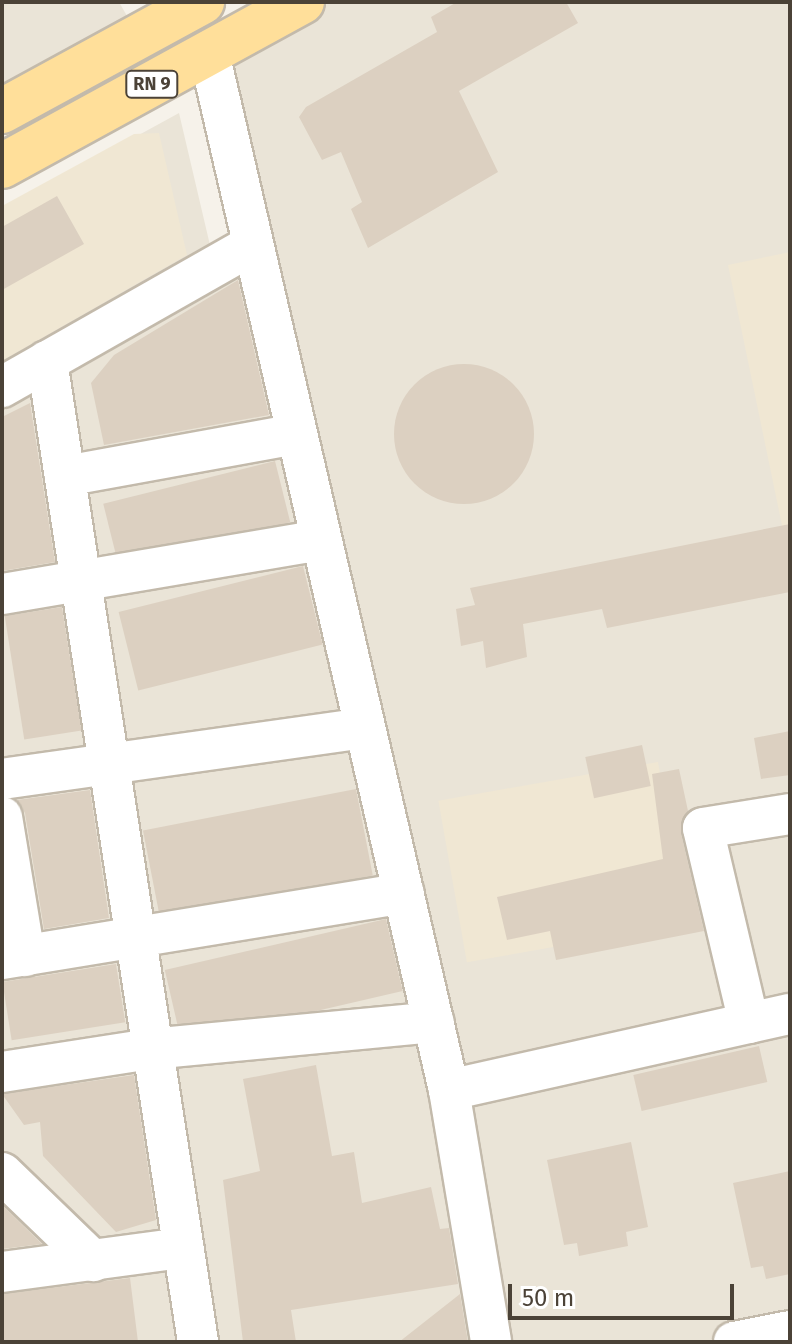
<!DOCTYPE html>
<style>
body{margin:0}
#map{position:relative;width:792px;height:1344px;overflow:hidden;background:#f6f2ea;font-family:"Fira Sans",sans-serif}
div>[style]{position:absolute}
.residential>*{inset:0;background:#eae4d7;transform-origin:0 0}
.education>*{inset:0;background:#f0e7d3;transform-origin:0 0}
.building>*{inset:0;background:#dcd0c1;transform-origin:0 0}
.round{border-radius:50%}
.roads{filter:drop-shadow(2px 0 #c3baab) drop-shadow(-2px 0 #c3baab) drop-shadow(0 2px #c3baab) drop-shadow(0 -2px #c3baab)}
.minor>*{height:40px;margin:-20px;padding:0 20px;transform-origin:20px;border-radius:20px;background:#fff}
.major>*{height:44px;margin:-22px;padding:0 22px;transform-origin:22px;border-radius:22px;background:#ffdf9a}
span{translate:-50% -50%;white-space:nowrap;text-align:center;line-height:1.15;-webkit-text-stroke:8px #fff;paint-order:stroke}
.shield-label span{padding:2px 6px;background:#fff;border:2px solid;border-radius:6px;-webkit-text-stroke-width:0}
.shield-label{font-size:18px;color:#4b4237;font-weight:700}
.frame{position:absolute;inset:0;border:4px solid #4b4237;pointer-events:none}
.scale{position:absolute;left:508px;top:1284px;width:226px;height:36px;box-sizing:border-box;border:4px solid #4b4237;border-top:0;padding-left:10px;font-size:24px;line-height:28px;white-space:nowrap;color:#4b4237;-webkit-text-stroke:6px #fff;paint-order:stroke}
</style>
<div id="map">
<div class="residential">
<i style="clip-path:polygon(2px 2px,119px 2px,131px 23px,2px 93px)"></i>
<i style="clip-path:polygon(330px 2px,790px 2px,790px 804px,700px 819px,738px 1016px,462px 1078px,225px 60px)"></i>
<i style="left:145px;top:49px;width:19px;height:163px;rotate:65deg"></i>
<i style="clip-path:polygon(179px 113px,217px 275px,241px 262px,422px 1032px,477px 1342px,2px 1342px,2px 210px)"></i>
<i style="clip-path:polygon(790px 822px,790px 1005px,756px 1012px,715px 835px)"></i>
<i style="clip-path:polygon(790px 1022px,790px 1342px,505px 1342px,465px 1095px)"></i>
</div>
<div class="education">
<i style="clip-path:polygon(159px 133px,187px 255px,2px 361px,2px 206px,134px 134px)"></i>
<i style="clip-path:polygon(790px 252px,790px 564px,728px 265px)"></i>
<i style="left:658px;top:762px;width:164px;height:223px;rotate:80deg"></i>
</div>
<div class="building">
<i style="clip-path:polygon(457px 2px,566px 2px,578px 23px,459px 91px,498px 172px,368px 248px,351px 209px,362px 202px,341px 152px,322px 160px,299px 117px,306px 107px,437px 32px,431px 17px)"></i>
<i style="clip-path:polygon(57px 196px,84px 244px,2px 290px,2px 227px)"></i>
<i style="clip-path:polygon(238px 280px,269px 415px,104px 445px,91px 383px,114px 355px)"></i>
<i class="round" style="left:394px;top:364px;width:140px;height:140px"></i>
<i style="clip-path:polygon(30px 403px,55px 562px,2px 571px,2px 417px)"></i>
<i style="left:275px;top:461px;width:63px;height:177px;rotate:76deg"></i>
<i style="clip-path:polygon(790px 524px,790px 592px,607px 628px,602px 609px,523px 624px,527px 657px,486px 668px,483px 641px,461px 646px,456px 609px,475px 605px,470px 588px)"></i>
<i style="left:303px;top:566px;width:81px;height:190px;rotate:76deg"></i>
<i style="left:62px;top:607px;width:125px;height:58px;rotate:81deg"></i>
<i style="clip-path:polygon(790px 731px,790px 775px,761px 779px,754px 738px)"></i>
<i style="left:642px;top:745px;width:42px;height:58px;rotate:78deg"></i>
<i style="clip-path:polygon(679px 769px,688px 811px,681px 833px,704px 931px,556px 960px,550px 931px,507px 940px,497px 897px,663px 859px,652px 774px)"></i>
<i style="left:356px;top:789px;width:88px;height:217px;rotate:79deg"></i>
<i style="clip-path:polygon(90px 790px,109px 918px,44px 929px,25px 813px,17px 800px)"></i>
<i style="left:386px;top:919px;width:74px;height:227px;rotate:77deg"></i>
<i style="left:116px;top:964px;width:59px;height:115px;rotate:81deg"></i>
<i style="left:759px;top:1046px;width:37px;height:129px;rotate:77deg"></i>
<i style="clip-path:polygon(316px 1065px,332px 1156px,354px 1152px,362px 1203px,431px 1187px,440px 1229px,449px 1228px,458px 1284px,291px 1310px,296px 1342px,243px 1342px,223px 1180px,260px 1171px,243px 1079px)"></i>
<i style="clip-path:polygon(134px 1075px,156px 1220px,116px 1232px,43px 1156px,40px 1122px,24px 1125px,2px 1094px)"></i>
<i style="clip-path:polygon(631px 1142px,648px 1227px,626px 1232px,628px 1246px,579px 1256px,577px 1243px,564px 1245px,547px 1160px)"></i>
<i style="clip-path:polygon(790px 1171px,790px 1274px,766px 1279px,763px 1266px,751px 1268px,733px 1183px)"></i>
<i style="clip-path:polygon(2px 1205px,42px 1244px,2px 1249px)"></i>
<i style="clip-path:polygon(130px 1278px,138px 1342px,2px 1342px,2px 1294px)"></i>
<i style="clip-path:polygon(460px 1294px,468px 1342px,399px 1342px)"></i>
</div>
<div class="roads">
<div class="minor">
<i style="left:209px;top:53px;width:1064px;rotate:76.97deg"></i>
<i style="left:449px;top:1090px;width:255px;rotate:80.5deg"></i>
<i style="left:47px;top:361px;width:993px;rotate:81.25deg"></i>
<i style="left:2px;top:387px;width:288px;rotate:-29.6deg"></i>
<i style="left:65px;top:476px;width:234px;rotate:-10.3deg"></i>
<i style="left:2px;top:594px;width:323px;rotate:-9.6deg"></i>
<i style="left:2px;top:779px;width:366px;rotate:-8deg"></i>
<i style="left:2px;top:817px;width:141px;rotate:80.6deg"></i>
<i style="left:2px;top:959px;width:407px;rotate:-9.3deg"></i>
<i style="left:749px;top:1023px;width:200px;rotate:-103.3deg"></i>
<i style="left:703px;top:828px;width:88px;rotate:-9.1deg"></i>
<i style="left:2px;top:1072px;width:150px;rotate:-8.8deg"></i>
<i style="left:150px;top:1049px;width:285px;rotate:-5.4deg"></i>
<i style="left:449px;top:1090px;width:349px;rotate:-12.6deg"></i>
<i style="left:2px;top:1173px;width:127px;rotate:44deg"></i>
<i style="left:2px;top:1272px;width:183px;rotate:-7.6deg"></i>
<i style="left:734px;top:1342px;width:57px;rotate:-11.1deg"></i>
</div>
<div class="major">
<i style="left:2px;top:111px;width:228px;rotate:-28.6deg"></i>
<i style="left:2px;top:166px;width:342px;rotate:-28.7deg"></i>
</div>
</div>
<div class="shield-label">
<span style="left:152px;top:84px">RN 9</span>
</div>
<div class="frame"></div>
<div class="scale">50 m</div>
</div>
